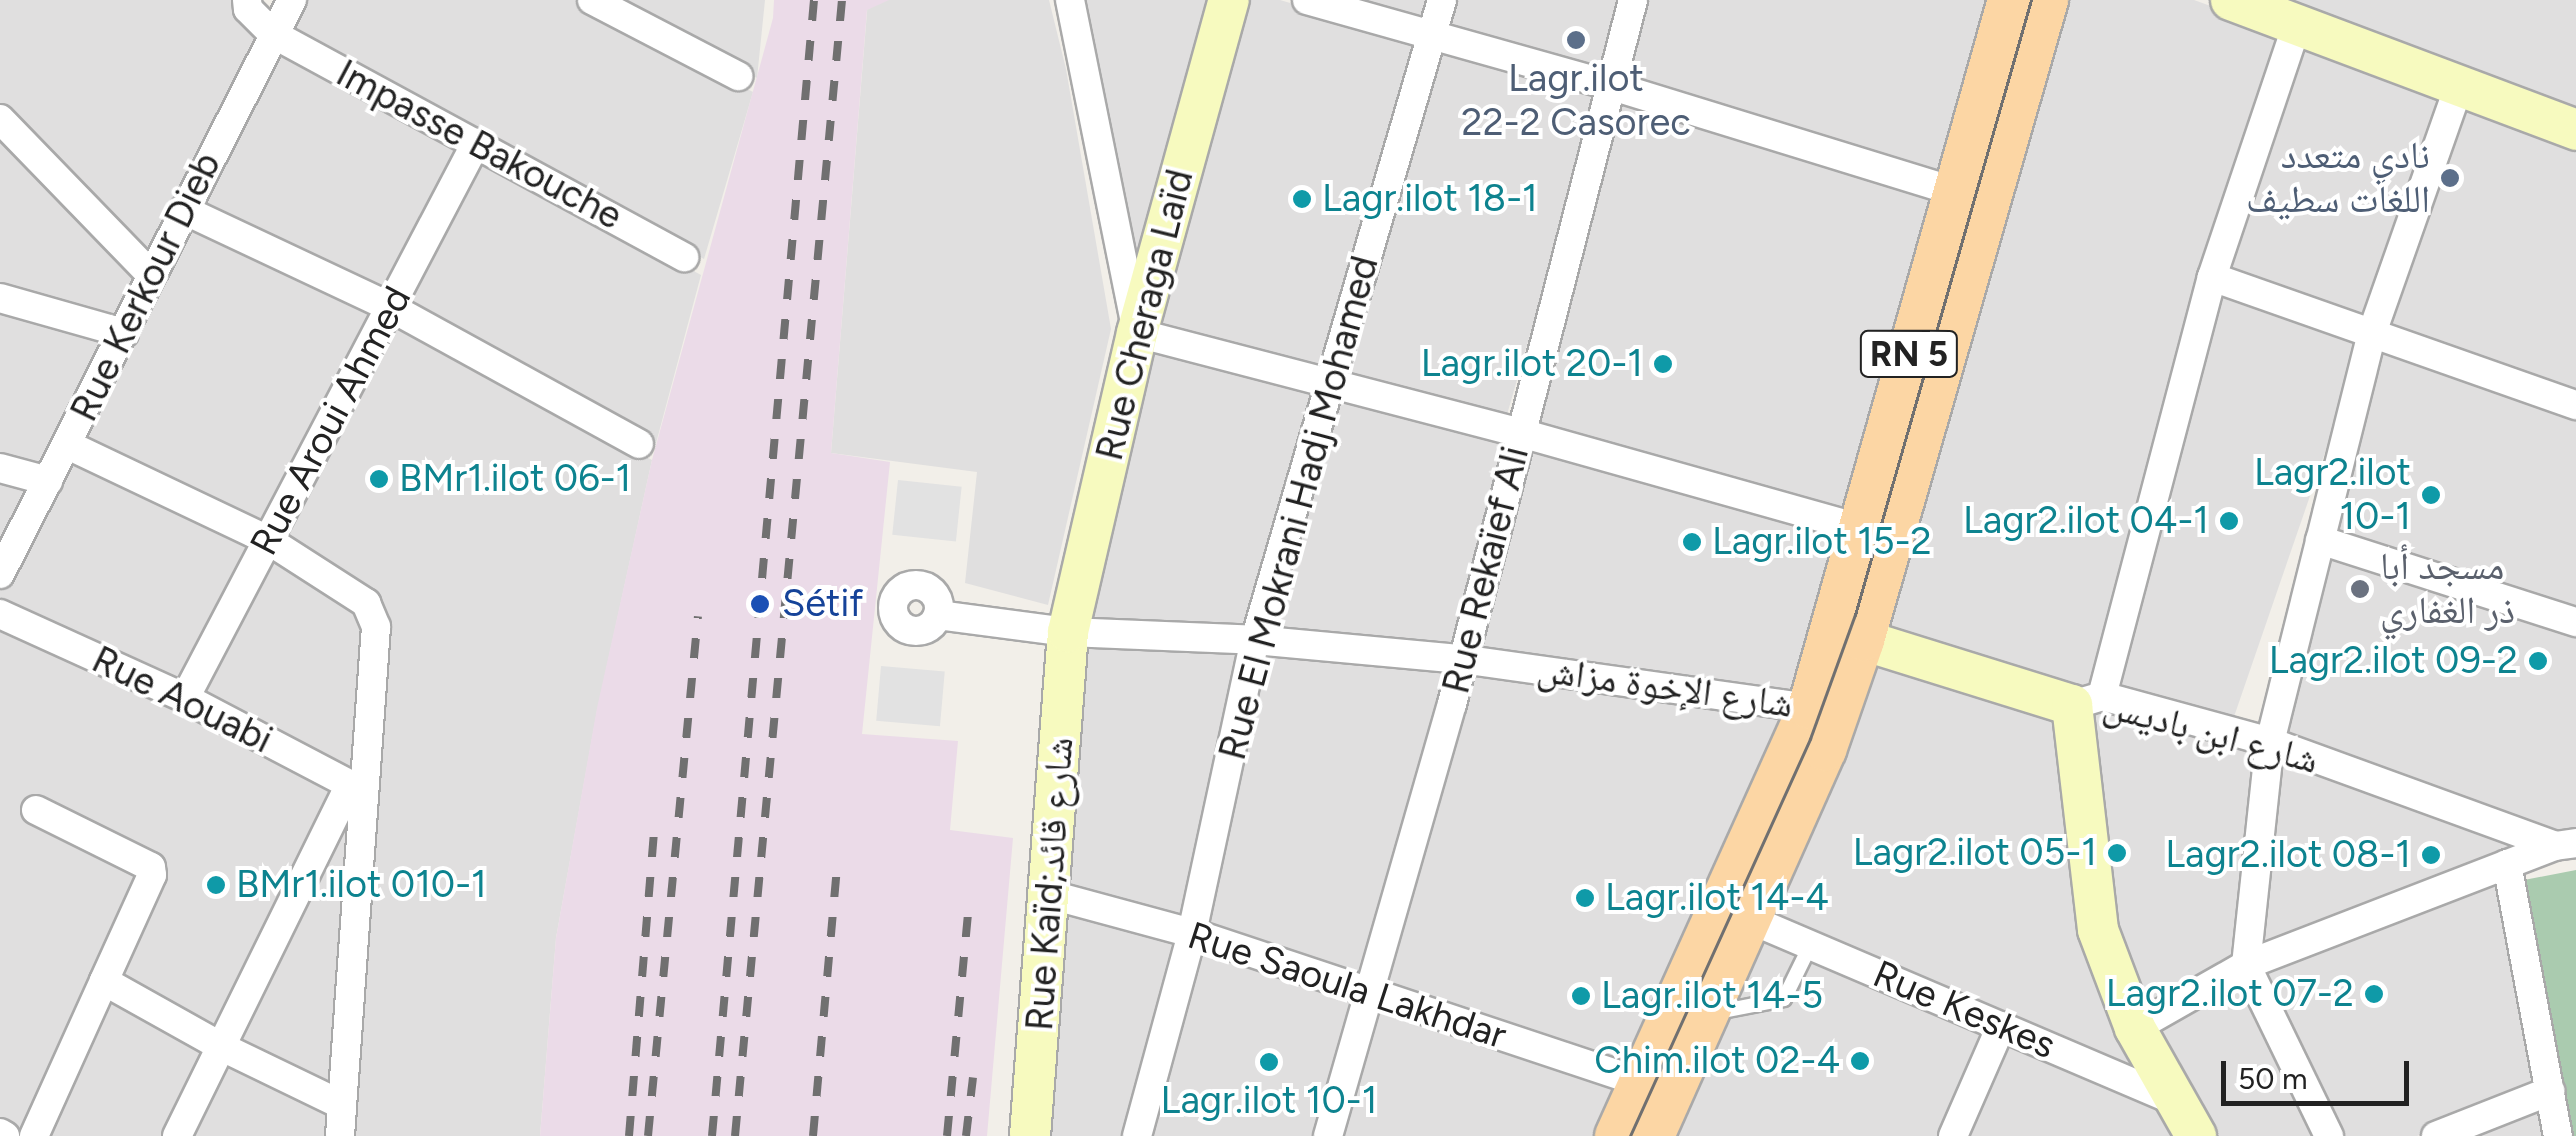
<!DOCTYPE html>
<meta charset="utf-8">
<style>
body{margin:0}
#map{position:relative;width:2576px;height:1136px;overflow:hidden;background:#f2efe9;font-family:Figtree,"Noto Naskh Arabic",sans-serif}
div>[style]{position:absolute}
.residential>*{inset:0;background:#e0dfdf;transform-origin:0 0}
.industrial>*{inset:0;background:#ebdbe8}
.cemetery>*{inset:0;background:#aacbaf}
.parking>*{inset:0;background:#e2e2e2;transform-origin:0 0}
.roads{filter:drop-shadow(2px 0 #a9a9a9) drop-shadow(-2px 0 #a9a9a9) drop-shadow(0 2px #a9a9a9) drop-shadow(0 -2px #a9a9a9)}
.lane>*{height:14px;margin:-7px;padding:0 7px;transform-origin:7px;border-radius:7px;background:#fff}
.street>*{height:28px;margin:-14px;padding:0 14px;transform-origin:14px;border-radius:14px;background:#fff}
.street>.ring{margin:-14px;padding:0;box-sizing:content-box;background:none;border:28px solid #fff;border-radius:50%}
.secondary>*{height:40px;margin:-20px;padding:0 20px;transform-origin:20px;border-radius:20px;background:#f7fabf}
.primary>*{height:42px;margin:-21px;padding:0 21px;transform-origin:21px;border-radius:21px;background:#fcd6a4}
.tram>*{height:2.5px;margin:-1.25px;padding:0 1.25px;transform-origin:1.25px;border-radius:1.25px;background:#707070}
.rail>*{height:8px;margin-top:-4px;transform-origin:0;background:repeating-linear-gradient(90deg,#707070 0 20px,transparent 0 40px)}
.dots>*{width:28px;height:28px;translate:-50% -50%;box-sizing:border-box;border:5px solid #fff;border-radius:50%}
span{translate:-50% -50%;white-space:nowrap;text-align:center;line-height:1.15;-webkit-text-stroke:8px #fff;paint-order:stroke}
.shield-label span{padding:2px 8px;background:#fff;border:2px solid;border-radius:8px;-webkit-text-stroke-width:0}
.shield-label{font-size:35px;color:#222;font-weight:700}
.service-label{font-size:38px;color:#4e5e75}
.right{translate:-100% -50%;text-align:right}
.street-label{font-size:38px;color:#222}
.culture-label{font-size:38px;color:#0d838f}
.left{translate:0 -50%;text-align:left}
.worship-label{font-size:38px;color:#5b616d}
.transit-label{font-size:38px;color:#164399}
.scale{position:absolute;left:2221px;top:1061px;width:188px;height:45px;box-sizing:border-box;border:5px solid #222;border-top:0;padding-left:12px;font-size:30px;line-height:35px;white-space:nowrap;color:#222;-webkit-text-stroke:8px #fff;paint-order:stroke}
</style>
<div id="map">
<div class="residential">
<i style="clip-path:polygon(0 0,240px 0,264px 36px,149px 262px,0 108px)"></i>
<i style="clip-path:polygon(301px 0,576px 0,753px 92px,704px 259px,283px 31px)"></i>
<i style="clip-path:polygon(608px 0,765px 0,757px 78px)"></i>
<i style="clip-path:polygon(868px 0,1049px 0,1066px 69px,1111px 329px,1048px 605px,965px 583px,977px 472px,831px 453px)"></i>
<i style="clip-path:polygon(1077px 0,1217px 0,1136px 293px)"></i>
<i style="clip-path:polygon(1241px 0,1280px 0,1423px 42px,1325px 375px,1150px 330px)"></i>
<i style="clip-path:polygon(1333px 0,1434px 0,1427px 27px)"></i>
<i style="clip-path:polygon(1450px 0,1626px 0,1604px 76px,1441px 31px)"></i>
<i style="clip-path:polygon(1641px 0,1997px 0,1947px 181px,1618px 80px)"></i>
<i style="clip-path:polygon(2060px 0,2194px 0,2286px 33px,2095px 690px,2079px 695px,1878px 632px)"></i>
<i style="clip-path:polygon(2260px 0,2576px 0,2576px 118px)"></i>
<i style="left:2300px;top:38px;width:158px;height:248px;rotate:21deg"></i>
<i style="left:276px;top:43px;width:217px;height:184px;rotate:29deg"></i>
<i style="left:1438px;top:46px;width:168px;height:348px;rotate:16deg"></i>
<i style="left:1614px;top:94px;width:344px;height:344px;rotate:17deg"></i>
<i style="clip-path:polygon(2462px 99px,2576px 143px,2576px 397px,2382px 329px)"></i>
<i style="clip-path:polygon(0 130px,142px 277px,120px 325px,0 291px)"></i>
<i style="clip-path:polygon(479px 153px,701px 275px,655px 447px,400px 304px)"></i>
<i style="left:187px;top:219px;width:213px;height:248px;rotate:25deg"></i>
<i style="left:2218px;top:287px;width:155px;height:418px;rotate:19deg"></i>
<i style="clip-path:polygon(0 306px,114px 338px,44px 473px,0 461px)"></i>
<i style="clip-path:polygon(392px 318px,652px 460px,597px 711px,556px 938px,540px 1136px,347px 1136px,384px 625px,278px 538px)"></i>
<i style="clip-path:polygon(2377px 343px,2576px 413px,2576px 614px,2328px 535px)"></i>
<i style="clip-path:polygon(1147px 344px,1321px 390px,1249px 631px,1076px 615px)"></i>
<i style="clip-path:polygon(1335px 393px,1512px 438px,1456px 651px,1264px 633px)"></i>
<i style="clip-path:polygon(1526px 443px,1845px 534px,1800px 700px,1471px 653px)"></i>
<i style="clip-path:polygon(71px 455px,257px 544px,182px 689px,0 606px,0 587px)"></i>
<i style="clip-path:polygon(0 476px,37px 486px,0 558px)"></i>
<i style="clip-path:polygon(2325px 549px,2576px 630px,2576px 834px,2556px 838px,2279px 737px)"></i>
<i style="clip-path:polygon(271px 552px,358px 608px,368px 629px,356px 780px,195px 695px)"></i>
<i style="clip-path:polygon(0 623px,340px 788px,219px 1037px,111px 976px,21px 1136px,0 1125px)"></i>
<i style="clip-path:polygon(1074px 630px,1246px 647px,1187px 924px,1063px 891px)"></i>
<i style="clip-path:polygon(1261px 647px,1452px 666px,1363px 985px,1201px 928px)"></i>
<i style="clip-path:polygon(1870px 654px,2062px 714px,2086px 933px,2183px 1136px,1665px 1136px,1764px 916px)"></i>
<i style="clip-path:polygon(1467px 667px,1793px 713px,1632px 1072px,1377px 990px)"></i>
<i style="clip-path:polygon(2102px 704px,2262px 747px,2239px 960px,2143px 1015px,2109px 926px,2084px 709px)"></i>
<i style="clip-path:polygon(2276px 752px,2534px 845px,2255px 954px)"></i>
<i style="clip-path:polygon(355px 793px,336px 1094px,232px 1044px)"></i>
<i style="clip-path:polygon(2502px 875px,2542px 1086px,2417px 1136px,2337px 1136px,2257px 969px)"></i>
<i style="clip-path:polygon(1062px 906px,1182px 939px,1130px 1136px,1041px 1136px)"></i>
<i style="clip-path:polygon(1197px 942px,1360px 999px,1320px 1136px,1137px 1136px)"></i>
<i style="clip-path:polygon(2243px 975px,2321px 1136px,2209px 1136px,2149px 1029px)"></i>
<i style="clip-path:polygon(111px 993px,213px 1050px,169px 1136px,42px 1136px)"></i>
<i style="clip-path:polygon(1368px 994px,1625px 1086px,1602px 1136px,1328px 1136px)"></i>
<i style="clip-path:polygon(225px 1057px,334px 1110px,332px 1136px,185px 1136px)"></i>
<i style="clip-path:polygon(2544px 1101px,2551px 1136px,2457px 1136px)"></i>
</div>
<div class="industrial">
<i style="clip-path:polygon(774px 0,889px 0,867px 10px,831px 453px,890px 462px,862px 734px,958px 741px,950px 830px,1013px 838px,987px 1136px,540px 1136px,556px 938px,597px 708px,652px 460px,773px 18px)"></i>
</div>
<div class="cemetery">
<i style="clip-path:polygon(2576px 870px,2576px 1136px,2574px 1136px,2524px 880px)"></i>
</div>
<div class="parking">
<i style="left:898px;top:480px;width:64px;height:55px;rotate:6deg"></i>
<i style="left:881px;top:666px;width:64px;height:55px;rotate:5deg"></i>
</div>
<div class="roads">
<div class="lane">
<i style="left:1718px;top:1012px;width:67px;rotate:-11.1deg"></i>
<i style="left:1784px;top:999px;width:61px;rotate:-63.9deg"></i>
</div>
<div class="street">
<i style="left:247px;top:0;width:9px;rotate:84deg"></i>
<i style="left:248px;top:9px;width:35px;rotate:45deg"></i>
<i style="left:273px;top:34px;width:468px;rotate:28.5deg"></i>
<i style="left:592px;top:0;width:165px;rotate:27.5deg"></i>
<i style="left:1070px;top:0;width:340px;rotate:78.6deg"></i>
<i style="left:1137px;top:333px;width:397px;rotate:14.6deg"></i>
<i style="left:1521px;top:433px;width:350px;rotate:15.7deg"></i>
<i style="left:1307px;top:0;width:314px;rotate:15.7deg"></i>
<i style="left:1609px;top:85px;width:363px;rotate:17.1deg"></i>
<i style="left:0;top:119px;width:217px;rotate:45.9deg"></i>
<i style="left:184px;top:210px;width:228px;rotate:25.2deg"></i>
<i style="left:390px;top:307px;width:284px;rotate:28.8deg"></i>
<i style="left:2212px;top:277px;width:386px;rotate:19.4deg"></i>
<i style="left:0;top:298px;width:129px;rotate:15.8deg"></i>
<i style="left:68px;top:445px;width:221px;rotate:25.4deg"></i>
<i style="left:268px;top:540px;width:117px;rotate:32.7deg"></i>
<i style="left:366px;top:603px;width:26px;rotate:67deg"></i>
<i style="left:376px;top:627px;width:510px;rotate:94.05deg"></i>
<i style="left:0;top:468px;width:50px;rotate:15.2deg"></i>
<i style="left:2320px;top:540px;width:269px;rotate:17.8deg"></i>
<i style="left:0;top:574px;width:644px;rotate:-63.04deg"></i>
<i class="ring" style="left:893px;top:585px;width:18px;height:18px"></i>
<i style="left:0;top:614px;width:203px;rotate:24.4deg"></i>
<i style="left:185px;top:698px;width:200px;rotate:27.7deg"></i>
<i style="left:938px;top:615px;width:131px;rotate:7.5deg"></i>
<i style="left:1068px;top:632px;width:187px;rotate:2.4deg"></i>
<i style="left:1255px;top:640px;width:207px;rotate:5.3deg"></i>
<i style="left:1461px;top:659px;width:351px;rotate:8deg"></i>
<i style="left:1809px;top:708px;width:13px;rotate:-13deg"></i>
<i style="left:2102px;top:696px;width:433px;rotate:-75.3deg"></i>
<i style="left:2212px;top:277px;width:267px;rotate:-71.4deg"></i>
<i style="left:185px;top:698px;width:627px;rotate:-62.33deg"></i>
<i style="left:2086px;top:701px;width:17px;rotate:-17deg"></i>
<i style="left:2102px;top:696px;width:174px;rotate:15.3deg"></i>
<i style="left:2270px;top:742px;width:303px;rotate:20deg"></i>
<i style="left:36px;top:810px;width:128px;rotate:26.4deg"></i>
<i style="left:151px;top:867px;width:8px;rotate:83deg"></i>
<i style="left:152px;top:875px;width:116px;rotate:114.4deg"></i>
<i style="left:2507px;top:864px;width:277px;rotate:79.4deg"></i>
<i style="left:1051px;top:895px;width:146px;rotate:15.1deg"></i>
<i style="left:1192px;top:933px;width:472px;rotate:18.4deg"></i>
<i style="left:1749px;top:919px;width:466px;rotate:23.1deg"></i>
<i style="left:2135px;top:1028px;width:128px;rotate:-29.6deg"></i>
<i style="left:2246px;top:965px;width:331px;rotate:-21.1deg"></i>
<i style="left:2555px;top:846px;width:21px;rotate:-8deg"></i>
<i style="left:0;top:1133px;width:6px;rotate:31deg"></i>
<i style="left:34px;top:1136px;width:170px;rotate:-65.7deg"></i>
<i style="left:104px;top:981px;width:135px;rotate:29.2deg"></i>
<i style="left:222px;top:1047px;width:133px;rotate:25.8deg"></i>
<i style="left:177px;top:1136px;width:391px;rotate:-63.8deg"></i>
<i style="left:1137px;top:1136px;width:210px;rotate:-74.8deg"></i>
<i style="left:1192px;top:933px;width:300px;rotate:-77.9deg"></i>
<i style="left:1255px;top:640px;width:667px;rotate:-73.71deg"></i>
<i style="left:1328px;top:1136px;width:449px;rotate:-74deg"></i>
<i style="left:1452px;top:704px;width:727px;rotate:-75.58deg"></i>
<i style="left:1953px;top:1136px;width:120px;rotate:-66.4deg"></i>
<i style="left:2329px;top:1136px;width:190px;rotate:-115.9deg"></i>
<i style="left:2246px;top:965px;width:224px;rotate:-83.9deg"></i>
<i style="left:2270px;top:742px;width:422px;rotate:-76deg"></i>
<i style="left:2372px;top:333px;width:262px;rotate:-70.6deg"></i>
<i style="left:2436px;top:1136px;width:123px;rotate:-21.5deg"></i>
</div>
<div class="secondary">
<i style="left:2231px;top:0;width:369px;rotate:20.6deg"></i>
<i style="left:1863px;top:640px;width:219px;rotate:17.3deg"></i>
<i style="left:2072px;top:705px;width:226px;rotate:83.4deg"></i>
<i style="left:2098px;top:930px;width:105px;rotate:69.3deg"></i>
<i style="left:2135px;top:1028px;width:124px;rotate:60.5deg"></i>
<i style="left:1030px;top:1136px;width:505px;rotate:-85.69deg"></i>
<i style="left:1068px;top:632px;width:307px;rotate:-77deg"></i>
<i style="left:1137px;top:333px;width:345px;rotate:-74.6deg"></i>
</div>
<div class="primary">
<i style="left:1616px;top:1136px;width:470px;rotate:-65.7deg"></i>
<i style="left:1809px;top:708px;width:736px;rotate:-74.23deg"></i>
<i style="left:1653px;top:1136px;width:423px;rotate:-66deg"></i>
<i style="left:1825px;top:750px;width:116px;rotate:-70.9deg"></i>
<i style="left:1863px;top:640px;width:666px;rotate:-73.96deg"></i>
</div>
</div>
<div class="tram">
<i style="left:1630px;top:1136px;width:436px;rotate:-65.6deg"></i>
<i style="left:1810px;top:739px;width:132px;rotate:-70.1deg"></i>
<i style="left:1855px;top:615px;width:640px;rotate:-74.03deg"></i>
</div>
<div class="rail">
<i style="left:629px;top:1136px;width:319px;rotate:-85.3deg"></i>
<i style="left:648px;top:1136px;width:522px;rotate:-84.51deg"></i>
<i style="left:712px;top:1136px;width:1141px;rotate:-84.87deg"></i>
<i style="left:735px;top:1136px;width:1141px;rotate:-84.62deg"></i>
<i style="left:813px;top:1136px;width:269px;rotate:-84.9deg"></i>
<i style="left:947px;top:1136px;width:225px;rotate:-84.6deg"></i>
<i style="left:966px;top:1136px;width:59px;rotate:-83.2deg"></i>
</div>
<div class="dots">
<i style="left:1576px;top:40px;background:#5c6f8a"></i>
<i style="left:2450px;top:178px;background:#5c6f8a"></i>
<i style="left:1302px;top:199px;background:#0f9aa8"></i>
<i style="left:1663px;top:364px;background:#0f9aa8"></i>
<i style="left:379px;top:479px;background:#0f9aa8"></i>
<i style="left:2431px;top:495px;background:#0f9aa8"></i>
<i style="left:2229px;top:521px;background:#0f9aa8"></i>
<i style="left:1692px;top:542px;background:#0f9aa8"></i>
<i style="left:2360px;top:589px;background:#6b7280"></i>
<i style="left:760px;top:604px;background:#1a4fb4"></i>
<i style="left:2538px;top:661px;background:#0f9aa8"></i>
<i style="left:2117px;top:853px;background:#0f9aa8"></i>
<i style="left:2431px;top:855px;background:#0f9aa8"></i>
<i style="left:216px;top:885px;background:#0f9aa8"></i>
<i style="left:1585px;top:898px;background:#0f9aa8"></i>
<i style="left:2374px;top:994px;background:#0f9aa8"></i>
<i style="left:1581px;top:996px;background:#0f9aa8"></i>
<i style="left:1860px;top:1061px;background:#0f9aa8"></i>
<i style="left:1269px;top:1062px;background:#0f9aa8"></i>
</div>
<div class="shield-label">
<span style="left:1909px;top:354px">RN 5</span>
</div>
<div class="service-label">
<span style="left:1576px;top:101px">Lagr.ilot<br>22-2 Casorec</span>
<span class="right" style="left:2430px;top:178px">نادي متعدد<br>اللغات سطيف</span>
</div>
<div class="street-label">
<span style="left:479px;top:145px;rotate:28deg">Impasse Bakouche</span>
<span style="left:146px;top:287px;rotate:-64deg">Rue Kerkour Dieb</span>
<span style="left:1145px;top:315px;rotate:-76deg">Rue Cheraga Laïd</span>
<span style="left:331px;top:421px;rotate:-62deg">Rue Aroui Ahmed</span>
<span style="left:1299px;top:508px;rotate:-75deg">Rue El Mokrani Hadj Mohamed</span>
<span style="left:1486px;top:570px;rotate:-76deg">Rue Rekaïef Ali</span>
<span style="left:1665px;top:687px;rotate:8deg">شارع الإخوة مزاش</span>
<span style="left:182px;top:700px;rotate:26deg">Rue Aouabi</span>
<span style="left:2211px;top:733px;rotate:15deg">شارع ابن باديس</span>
<span style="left:1050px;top:884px;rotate:-86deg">Rue Kaïd;شارع قائد</span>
<span style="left:1347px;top:986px;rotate:18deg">Rue Saoula Lakhdar</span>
<span style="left:1964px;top:1010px;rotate:23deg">Rue Keskes</span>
</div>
<div class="culture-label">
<span class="left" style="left:1322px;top:199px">Lagr.ilot 18-1</span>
<span class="right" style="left:1643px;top:364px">Lagr.ilot 20-1</span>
<span class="right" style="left:2411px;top:495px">Lagr2.ilot<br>10-1</span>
<span class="left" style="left:399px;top:479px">BMr1.ilot 06-1</span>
<span class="right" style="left:2209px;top:521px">Lagr2.ilot 04-1</span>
<span class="left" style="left:1712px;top:542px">Lagr.ilot 15-2</span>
<span class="right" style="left:2518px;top:661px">Lagr2.ilot 09-2</span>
<span class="right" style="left:2097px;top:853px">Lagr2.ilot 05-1</span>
<span class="right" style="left:2411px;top:855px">Lagr2.ilot 08-1</span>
<span class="left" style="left:236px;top:885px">BMr1.ilot 010-1</span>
<span class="left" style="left:1605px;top:898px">Lagr.ilot 14-4</span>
<span class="right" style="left:2354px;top:994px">Lagr2.ilot 07-2</span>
<span class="left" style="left:1601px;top:996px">Lagr.ilot 14-5</span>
<span class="right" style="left:1840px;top:1061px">Chim.ilot 02-4</span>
<span style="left:1269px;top:1101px">Lagr.ilot 10-1</span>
</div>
<div class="worship-label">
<span class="left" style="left:2380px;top:589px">مسجد أبا<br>ذر الغفاري</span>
</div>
<div class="transit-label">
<span class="left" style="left:782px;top:604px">Sétif</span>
</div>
<div class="scale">50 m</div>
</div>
